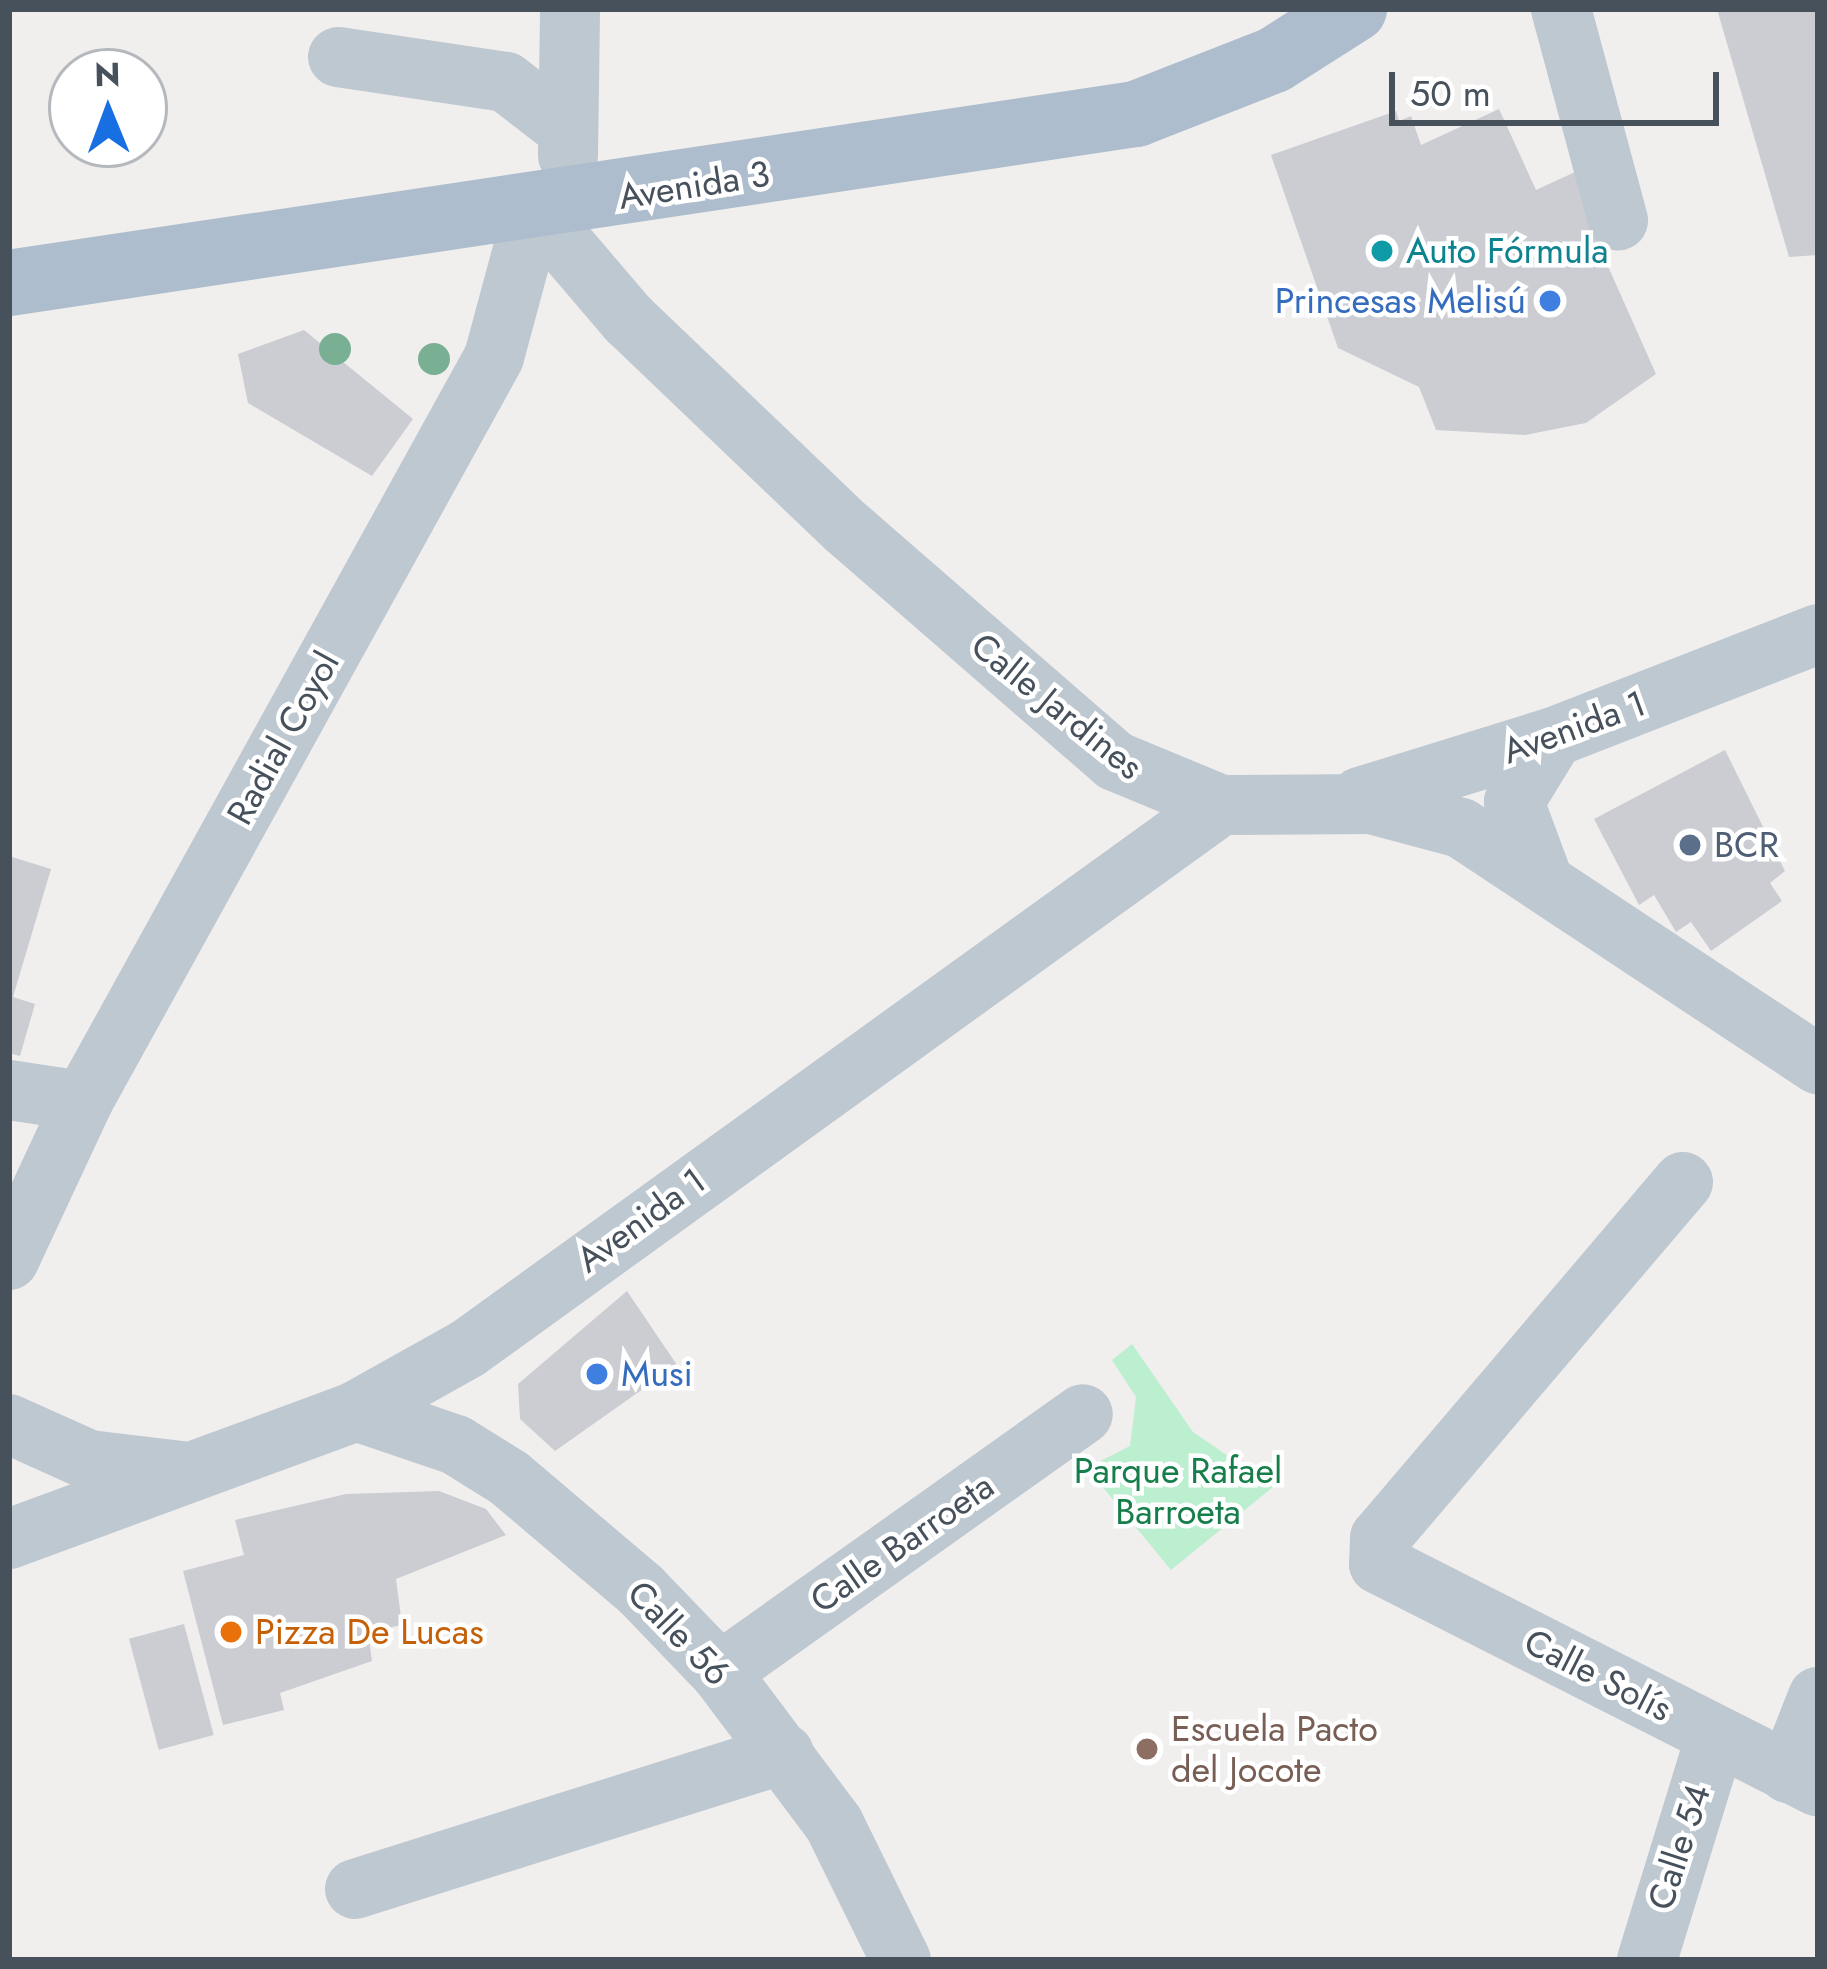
<!DOCTYPE html>
<meta charset="utf-8">
<style>
body{margin:0}
#map{position:relative;width:1827px;height:1969px;overflow:hidden;background:#f1eeee;font-family:Jost,sans-serif}
div>[style]{position:absolute}
.green>*{inset:0;background:#bbefcf}
.building>*{inset:0;background:#cbcdd3;transform-origin:0 0}
.minor>*{height:60px;margin:-30px;padding:0 30px;transform-origin:30px;border-radius:30px;background:#bec8d0}
.major>*{height:66px;margin:-33px;padding:0 33px;transform-origin:33px;border-radius:33px;background:#adbdcd}
.trees>*{width:32px;height:32px;margin:-16px;border-radius:50%;background:#79b094}
.dots>*{width:33px;height:33px;translate:-50% -50%;box-sizing:border-box;border:6px solid #fff;border-radius:50%}
span{translate:-50% -50%;white-space:nowrap;text-align:center;line-height:1.15;-webkit-text-stroke:9px #fff;paint-order:stroke}
.street-label{font-size:36px;color:#46515c}
.culture-label{font-size:36px;color:#0d838f}
.left{translate:0 -50%;text-align:left}
.shop-label{font-size:36px;color:#366cbe}
.right{translate:-100% -50%;text-align:right}
.service-label{font-size:36px;color:#4e5e75}
.park-label{font-size:36px;color:#167e4a}
.food-label{font-size:36px;color:#c56008}
.education-label{font-size:36px;color:#785e54}
.frame{position:absolute;inset:0;border:12px solid #46515c;pointer-events:none}
.north{position:absolute;left:48px;top:48px;width:120px;height:120px;box-sizing:border-box;background:#fff;border:3px solid #b5b9be;border-radius:50%;rotate:359deg;font-size:33px;font-weight:700;line-height:48px;text-align:center;color:#46515c}
.north::after{content:'';display:block;margin:auto;width:42px;height:54px;background:#176fe2;clip-path:polygon(50% 0,100% 100%,50% 72%,0 100%)}
.scale{position:absolute;left:1389px;top:72px;width:330px;height:54px;box-sizing:border-box;border:6px solid #46515c;border-top:0;padding-left:15px;font-size:36px;line-height:42px;white-space:nowrap;color:#46515c;-webkit-text-stroke:9px #fff;paint-order:stroke}
</style>
<div id="map">
<div class="green">
<i style="clip-path:polygon(1132px 1344px,1193px 1432px,1273px 1487px,1171px 1570px,1087px 1468px,1130px 1446px,1136px 1397px,1112px 1360px)"></i>
</div>
<div class="building">
<i style="clip-path:polygon(1717px 9px,1818px 9px,1818px 255px,1789px 257px)"></i>
<i style="clip-path:polygon(1499px 109px,1536px 190px,1588px 166px,1591px 228px,1656px 374px,1586px 423px,1525px 435px,1436px 430px,1419px 387px,1338px 348px,1271px 155px,1396px 111px,1399px 121px,1411px 116px,1421px 145px)"></i>
<i style="clip-path:polygon(304px 330px,413px 419px,372px 476px,248px 403px,238px 354px)"></i>
<i style="clip-path:polygon(1725px 750px,1785px 871px,1770px 883px,1782px 901px,1711px 951px,1691px 922px,1676px 932px,1654px 895px,1639px 905px,1594px 819px)"></i>
<i style="clip-path:polygon(9px 856px,51px 869px,13px 997px,35px 1004px,20px 1056px,9px 1053px)"></i>
<i style="clip-path:polygon(627px 1291px,677px 1365px,555px 1451px,520px 1419px,518px 1384px)"></i>
<i style="clip-path:polygon(439px 1491px,486px 1509px,506px 1535px,396px 1579px,402px 1625px,368px 1632px,372px 1661px,280px 1693px,284px 1710px,223px 1725px,183px 1571px,244px 1555px,235px 1520px,346px 1494px)"></i>
<i style="left:184px;top:1624px;width:115px;height:57px;rotate:75deg"></i>
</div>
<div class="minor">
<i style="left:1561px;top:9px;width:219px;rotate:74.9deg"></i>
<i style="left:338px;top:57px;width:170px;rotate:8.5deg"></i>
<i style="left:506px;top:82px;width:78px;rotate:37.7deg"></i>
<i style="left:568px;top:156px;width:147px;rotate:-89.2deg"></i>
<i style="left:534px;top:209px;width:145px;rotate:49.5deg"></i>
<i style="left:628px;top:319px;width:303px;rotate:43.7deg"></i>
<i style="left:847px;top:528px;width:355px;rotate:41deg"></i>
<i style="left:1115px;top:761px;width:115px;rotate:22.5deg"></i>
<i style="left:1221px;top:805px;width:150px;rotate:-0.4deg"></i>
<i style="left:1371px;top:804px;width:93px;rotate:14.9deg"></i>
<i style="left:1461px;top:828px;width:428px;rotate:33.5deg"></i>
<i style="left:1360px;top:797px;width:203px;rotate:-17.2deg"></i>
<i style="left:1554px;top:737px;width:283px;rotate:-21.3deg"></i>
<i style="left:1541px;top:875px;width:78px;rotate:-110.3deg"></i>
<i style="left:1514px;top:802px;width:76px;rotate:-58.4deg"></i>
<i style="left:9px;top:1090px;width:75px;rotate:8.5deg"></i>
<i style="left:1683px;top:1182px;width:467px;rotate:130.4deg"></i>
<i style="left:1380px;top:1538px;width:26px;rotate:92deg"></i>
<i style="left:1379px;top:1564px;width:492px;rotate:26.9deg"></i>
<i style="left:9px;top:1260px;width:175px;rotate:-65deg"></i>
<i style="left:83px;top:1101px;width:850px;rotate:-61.08deg"></i>
<i style="left:494px;top:357px;width:153px;rotate:-74.9deg"></i>
<i style="left:356px;top:1411px;width:106px;rotate:18.8deg"></i>
<i style="left:456px;top:1445px;width:62px;rotate:31.9deg"></i>
<i style="left:509px;top:1478px;width:173px;rotate:40.3deg"></i>
<i style="left:641px;top:1590px;width:114px;rotate:46.1deg"></i>
<i style="left:720px;top:1672px;width:190px;rotate:53.1deg"></i>
<i style="left:834px;top:1824px;width:152px;rotate:63.8deg"></i>
<i style="left:9px;top:1424px;width:88px;rotate:24.2deg"></i>
<i style="left:89px;top:1460px;width:93px;rotate:6.8deg"></i>
<i style="left:9px;top:1539px;width:370px;rotate:-20.2deg"></i>
<i style="left:356px;top:1411px;width:127px;rotate:-29.2deg"></i>
<i style="left:467px;top:1349px;width:930px;rotate:-35.81deg"></i>
<i style="left:720px;top:1672px;width:445px;rotate:-35.4deg"></i>
<i style="left:1788px;top:1773px;width:82px;rotate:-68.5deg"></i>
<i style="left:355px;top:1889px;width:450px;rotate:-17.5deg"></i>
<i style="left:1647px;top:1960px;width:234px;rotate:-72.9deg"></i>
</div>
<div class="major">
<i style="left:9px;top:283px;width:1140px;rotate:-8.53deg"></i>
<i style="left:1136px;top:114px;width:148px;rotate:-21.4deg"></i>
<i style="left:1274px;top:60px;width:95px;rotate:-32.5deg"></i>
</div>
<div class="trees">
<i style="left:335px;top:349px"></i>
<i style="left:434px;top:359px"></i>
</div>
<div class="dots">
<i style="left:1382px;top:251px;background:#0f9aa8"></i>
<i style="left:1550px;top:301px;background:#3f7fe0"></i>
<i style="left:1690px;top:845px;background:#5c6f8a"></i>
<i style="left:597px;top:1374px;background:#3f7fe0"></i>
<i style="left:231px;top:1632px;background:#e8710a"></i>
<i style="left:1147px;top:1749px;background:#8d6e63"></i>
</div>
<div class="street-label">
<span style="left:694px;top:185px;rotate:-9deg">Avenida 3</span>
<span style="left:1057px;top:706px;rotate:39deg">Calle Jardines</span>
<span style="left:1574px;top:727px;rotate:-20deg">Avenida 1</span>
<span style="left:283px;top:738px;rotate:-61deg">Radial Coyol</span>
<span style="left:641px;top:1220px;rotate:-36deg">Avenida 1</span>
<span style="left:902px;top:1543px;rotate:-35deg">Calle Barroeta</span>
<span style="left:679px;top:1633px;rotate:46deg">Calle 56</span>
<span style="left:1598px;top:1675px;rotate:27deg">Calle Solís</span>
<span style="left:1679px;top:1847px;rotate:-72deg">Calle 54</span>
</div>
<div class="culture-label">
<span class="left" style="left:1406px;top:251px">Auto Fórmula</span>
</div>
<div class="shop-label">
<span class="right" style="left:1526px;top:301px">Princesas Melisú</span>
<span class="left" style="left:621px;top:1374px">Musi</span>
</div>
<div class="service-label">
<span class="left" style="left:1714px;top:845px">BCR</span>
</div>
<div class="park-label">
<span style="left:1178px;top:1491px">Parque Rafael<br>Barroeta</span>
</div>
<div class="food-label">
<span class="left" style="left:255px;top:1632px">Pizza De Lucas</span>
</div>
<div class="education-label">
<span class="left" style="left:1171px;top:1749px">Escuela Pacto<br>del Jocote</span>
</div>
<div class="frame"></div>
<div class="north">N</div>
<div class="scale">50 m</div>
</div>
